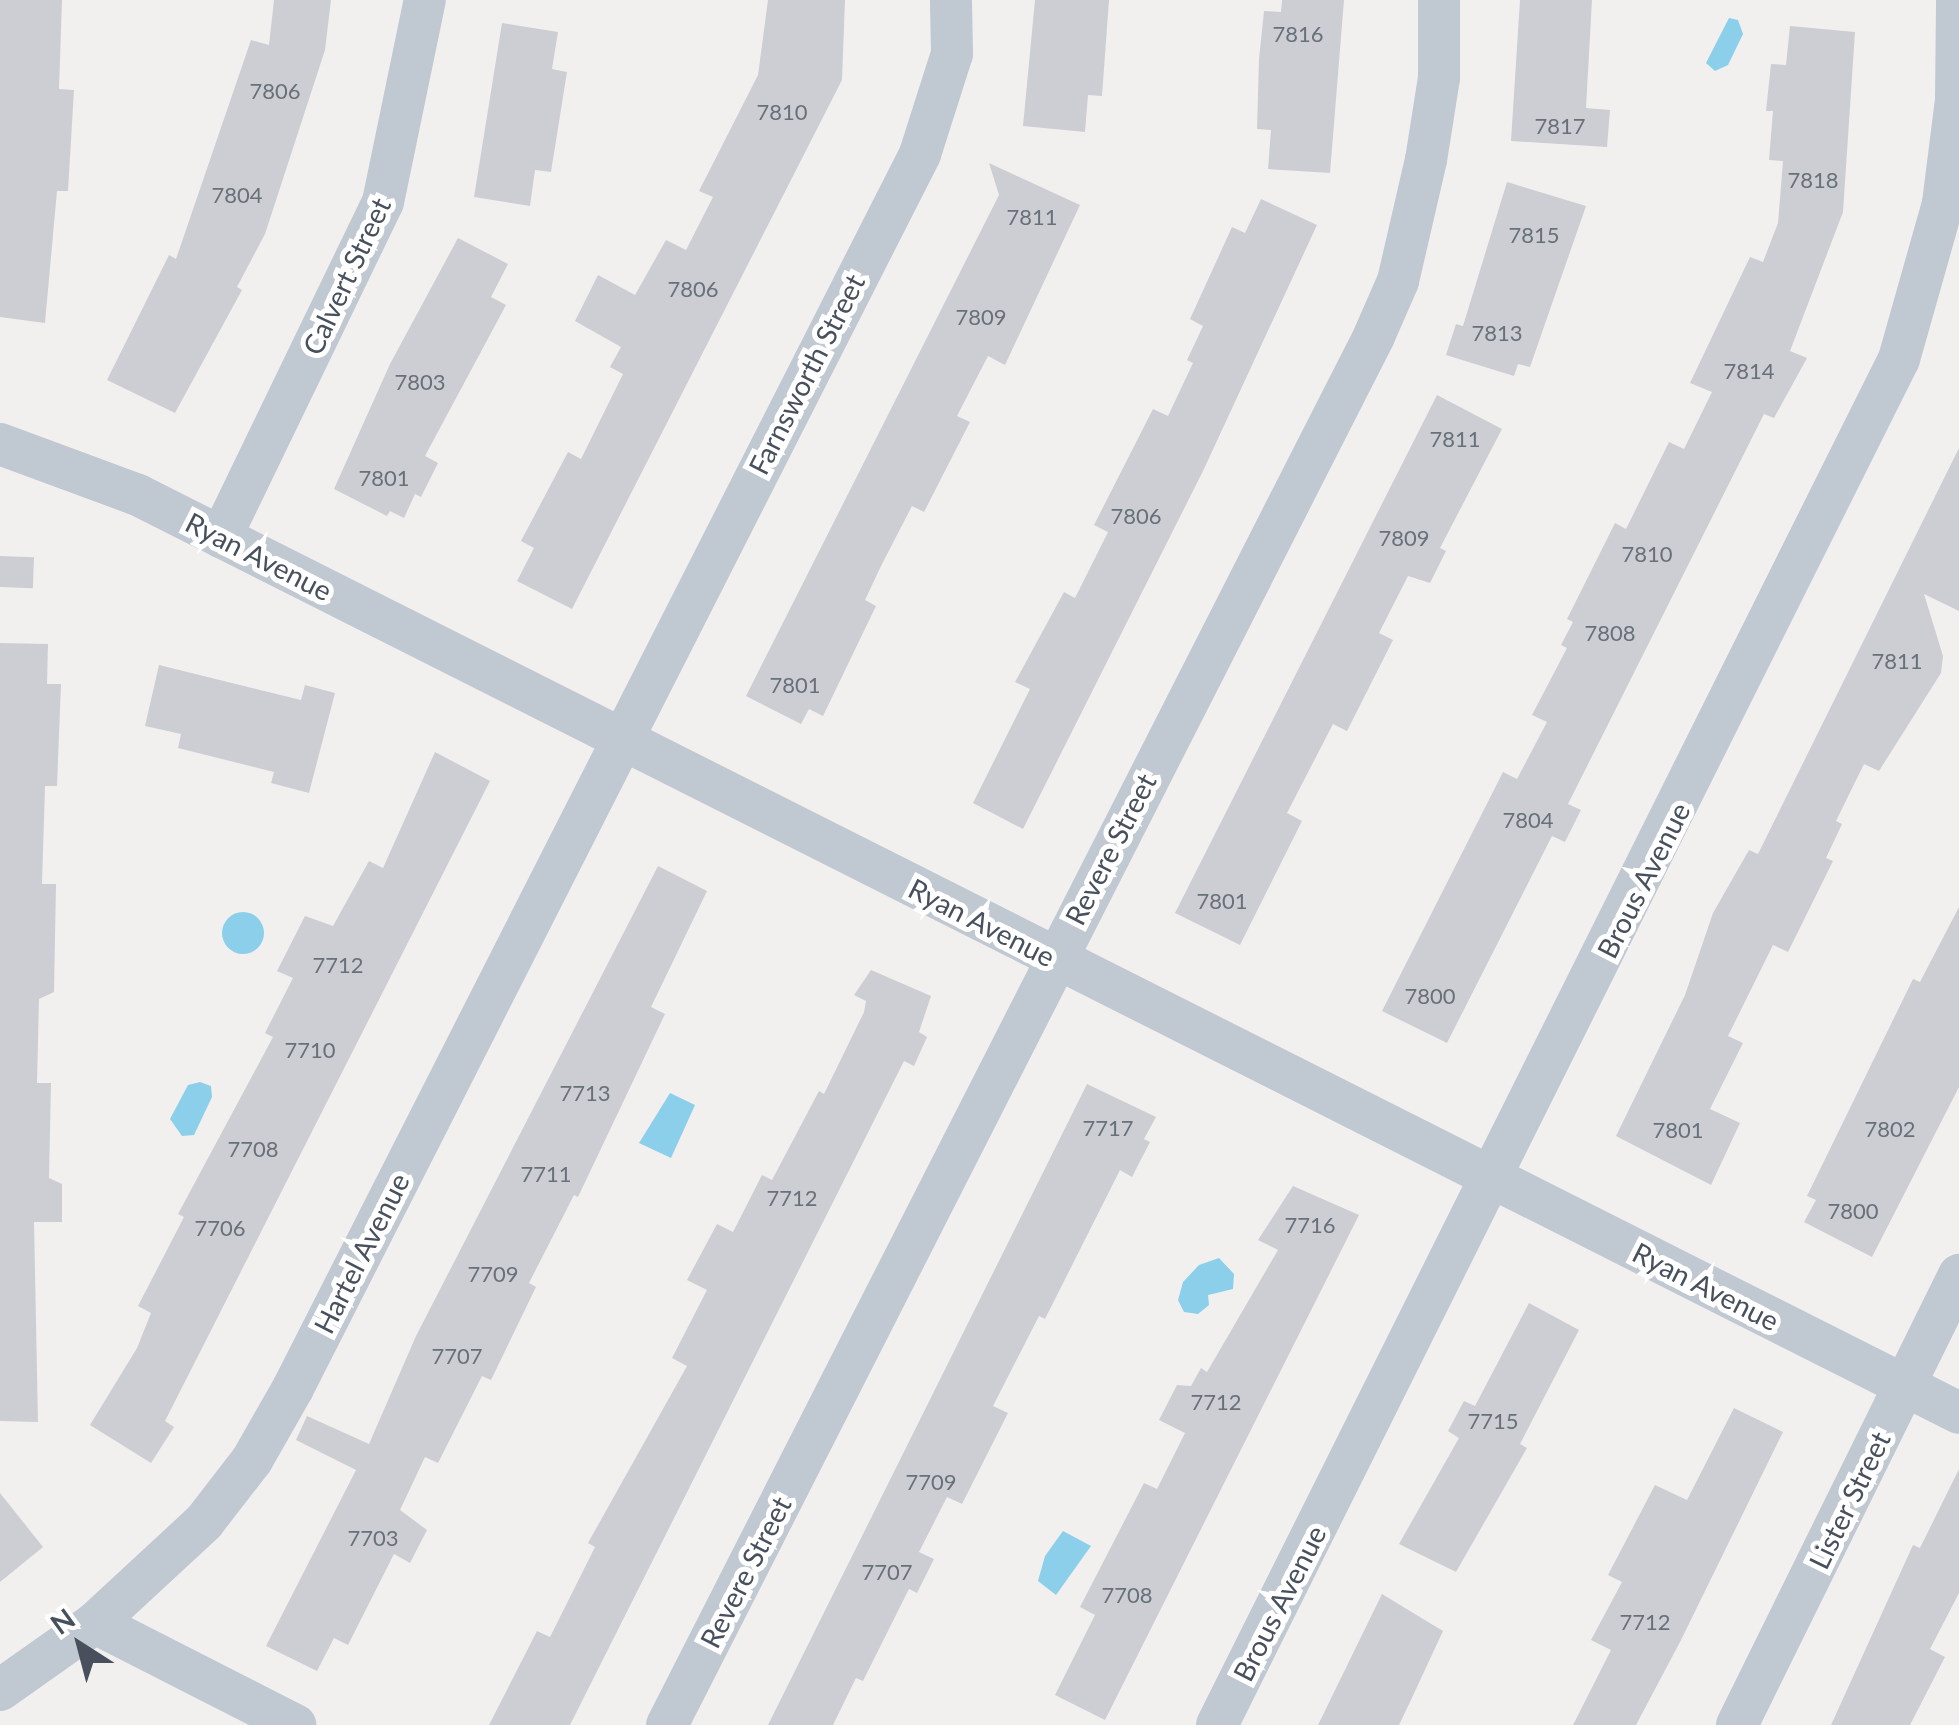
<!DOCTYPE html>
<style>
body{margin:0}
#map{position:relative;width:1959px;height:1725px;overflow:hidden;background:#f2efef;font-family:Lato,sans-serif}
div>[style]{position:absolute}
.water>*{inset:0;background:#8bcfeb}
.round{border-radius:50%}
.building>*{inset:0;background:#ccced4;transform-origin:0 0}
.minor>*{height:42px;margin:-21px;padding:0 21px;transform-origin:21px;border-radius:21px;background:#c0c8d1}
span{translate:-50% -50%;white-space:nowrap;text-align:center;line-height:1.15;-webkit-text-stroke:10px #fff;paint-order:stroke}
.number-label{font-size:22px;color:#68707a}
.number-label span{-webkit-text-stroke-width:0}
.street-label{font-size:28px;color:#47505c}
.north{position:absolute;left:30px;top:1595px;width:100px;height:100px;-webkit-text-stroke:8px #fff;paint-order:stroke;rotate:324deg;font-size:28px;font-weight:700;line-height:40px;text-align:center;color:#47505c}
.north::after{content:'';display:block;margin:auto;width:35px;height:45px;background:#47505c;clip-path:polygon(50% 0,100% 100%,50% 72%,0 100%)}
</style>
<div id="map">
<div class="water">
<i style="clip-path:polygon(1729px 18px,1738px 20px,1743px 34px,1728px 65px,1715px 71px,1706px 63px)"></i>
<i class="round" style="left:222px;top:912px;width:42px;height:42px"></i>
<i style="clip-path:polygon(200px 1082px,211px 1086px,212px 1097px,194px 1135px,182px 1136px,170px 1119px,188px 1085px)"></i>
<i style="clip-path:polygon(670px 1093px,695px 1105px,671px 1158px,639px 1143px)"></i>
<i style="clip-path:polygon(1219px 1258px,1234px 1274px,1233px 1289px,1208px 1295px,1209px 1305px,1198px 1314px,1184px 1312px,1178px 1300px,1183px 1282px,1199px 1265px)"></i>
<i style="clip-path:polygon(1063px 1531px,1091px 1546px,1056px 1595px,1038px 1581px,1045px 1556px)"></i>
</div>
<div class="building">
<i style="clip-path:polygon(0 0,62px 0,59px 89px,74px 90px,68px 191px,57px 191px,45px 323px,0 317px)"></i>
<i style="clip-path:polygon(274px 0,331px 0,325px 50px,265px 234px,237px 287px,242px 290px,175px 413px,107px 380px,169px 255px,176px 259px,251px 40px,269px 45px)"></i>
<i style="clip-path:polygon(768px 0,845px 0,842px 80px,572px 609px,517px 581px,534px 548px,521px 541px,568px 452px,581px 459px,623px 374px,610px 367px,621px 347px,575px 321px,598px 275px,635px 295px,666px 240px,686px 250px,713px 197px,699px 191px,758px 75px)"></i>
<i style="clip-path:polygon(1035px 0,1109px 0,1102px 96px,1088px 95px,1085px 132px,1023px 126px)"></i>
<i style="clip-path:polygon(1282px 0,1344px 0,1330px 173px,1268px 169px,1271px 130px,1257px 129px,1259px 59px,1264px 11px,1281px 12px)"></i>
<i style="clip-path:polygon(1520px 0,1592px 0,1586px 108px,1610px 110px,1607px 147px,1511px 141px)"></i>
<i style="clip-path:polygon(502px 23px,558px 32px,552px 69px,567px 72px,551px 172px,535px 170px,530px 206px,474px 197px)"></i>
<i style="clip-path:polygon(1790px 26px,1855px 32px,1843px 212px,1790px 351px,1807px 358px,1774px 418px,1764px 414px,1568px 804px,1581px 810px,1565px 842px,1552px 836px,1447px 1043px,1382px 1011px,1503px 772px,1517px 779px,1547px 722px,1532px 715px,1567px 648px,1561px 645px,1573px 622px,1567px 619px,1615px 523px,1626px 529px,1669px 442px,1684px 449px,1712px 392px,1690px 383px,1750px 257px,1763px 262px,1778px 223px,1783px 161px,1769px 160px,1773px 111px,1766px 111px,1771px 64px,1786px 65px)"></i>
<i style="clip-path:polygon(989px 163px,1080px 205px,1005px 365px,988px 356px,957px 416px,970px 422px,924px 512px,912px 506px,881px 566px,865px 600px,876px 606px,823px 716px,809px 709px,801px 724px,746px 696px,999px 195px)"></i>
<i style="clip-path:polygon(1507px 182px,1586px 206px,1530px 367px,1518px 364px,1514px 376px,1446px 355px,1456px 324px,1463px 326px)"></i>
<i style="clip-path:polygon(1261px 199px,1317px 225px,1203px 471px,1023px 829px,973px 803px,1030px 689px,1015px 682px,1064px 592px,1075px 598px,1108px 532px,1094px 525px,1153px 409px,1168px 416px,1193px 363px,1187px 360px,1203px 326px,1190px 319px,1232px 227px,1245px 233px)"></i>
<i style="clip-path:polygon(458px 238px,508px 264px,491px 297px,506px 305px,425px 456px,438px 463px,421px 497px,415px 494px,404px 518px,390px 511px,387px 516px,334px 489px,390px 364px)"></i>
<i style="clip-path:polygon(1437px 395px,1502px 429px,1440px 548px,1446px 551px,1430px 583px,1408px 576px,1379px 633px,1393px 640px,1347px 731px,1333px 724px,1287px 813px,1302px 821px,1240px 945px,1175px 913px)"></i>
<i style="clip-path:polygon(1959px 448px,1959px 611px,1924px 594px,1943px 656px,1941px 673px,1879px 771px,1864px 764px,1836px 821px,1842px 824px,1826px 858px,1833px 861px,1788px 952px,1773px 945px,1728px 1036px,1743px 1043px,1710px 1109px,1740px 1123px,1711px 1185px,1616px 1136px,1685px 995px,1713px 913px,1749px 850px,1758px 854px)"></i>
<i style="left:0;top:556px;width:34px;height:31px;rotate:2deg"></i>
<i style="clip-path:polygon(0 643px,48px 644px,47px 684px,61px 684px,57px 786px,45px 786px,42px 884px,56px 884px,54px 992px,39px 999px,37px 1083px,51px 1083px,49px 1178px,62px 1184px,62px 1222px,34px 1222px,38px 1422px,0 1421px)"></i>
<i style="clip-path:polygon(159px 665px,301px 700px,305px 685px,335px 693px,309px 793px,271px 783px,274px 772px,178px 748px,181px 734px,145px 726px)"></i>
<i style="clip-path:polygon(435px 752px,490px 781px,165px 1421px,174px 1427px,151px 1463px,90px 1425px,137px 1348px,151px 1313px,138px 1306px,184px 1217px,178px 1214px,273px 1037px,265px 1033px,293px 978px,277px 971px,305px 916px,333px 926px,369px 861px,383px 868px)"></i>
<i style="clip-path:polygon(658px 866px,707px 891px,651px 1007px,665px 1014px,578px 1197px,574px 1195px,529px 1283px,536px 1287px,491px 1380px,482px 1376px,438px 1463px,425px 1457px,400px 1510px,427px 1530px,410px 1563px,394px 1554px,348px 1645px,334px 1638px,317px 1671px,266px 1646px,356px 1470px,296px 1440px,307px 1416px,369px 1444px,416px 1336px)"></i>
<i style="clip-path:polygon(1959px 907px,1959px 1087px,1872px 1257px,1804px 1222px,1816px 1200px,1807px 1196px,1913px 979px,1920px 982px)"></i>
<i style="clip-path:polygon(871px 970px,931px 996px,919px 1032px,927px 1037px,914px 1066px,904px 1061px,570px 1725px,489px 1725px,537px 1631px,550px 1637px,595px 1547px,588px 1543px,687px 1366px,672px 1358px,707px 1290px,687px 1280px,717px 1224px,733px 1232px,762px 1175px,772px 1180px,819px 1091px,824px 1094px,864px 1012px,866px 1001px,854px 995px)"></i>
<i style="clip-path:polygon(1087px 1084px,1156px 1117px,1144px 1139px,1150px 1142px,1132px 1177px,1120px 1170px,1045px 1319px,1039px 1316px,993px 1406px,1008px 1413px,962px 1504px,947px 1497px,919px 1552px,934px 1559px,917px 1593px,909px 1589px,863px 1681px,856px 1678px,833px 1725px,768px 1725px)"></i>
<i style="clip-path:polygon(1293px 1186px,1359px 1215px,1105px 1720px,1055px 1695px,1095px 1615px,1080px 1607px,1144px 1483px,1157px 1489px,1185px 1433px,1159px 1420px,1177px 1385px,1191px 1386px,1201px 1368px,1207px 1372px,1278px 1250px,1258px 1240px)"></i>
<i style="clip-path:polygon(1529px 1303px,1579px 1330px,1520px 1444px,1527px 1448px,1456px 1572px,1399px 1544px,1459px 1438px,1448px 1431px,1464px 1401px,1475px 1406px)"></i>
<i style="clip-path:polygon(1734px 1408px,1783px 1432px,1680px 1642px,1636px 1725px,1573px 1725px,1611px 1650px,1591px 1640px,1622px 1582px,1608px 1575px,1655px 1485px,1687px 1500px)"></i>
<i style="clip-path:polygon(1959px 1469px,1959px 1593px,1930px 1649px,1945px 1657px,1910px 1725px,1831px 1725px,1913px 1545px,1920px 1548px)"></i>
<i style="clip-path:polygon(0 1493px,43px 1547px,0 1582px)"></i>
<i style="clip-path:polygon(1382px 1594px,1443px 1631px,1410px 1702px,1399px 1725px,1318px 1725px)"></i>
</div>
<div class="minor">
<i style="left:0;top:444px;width:147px;rotate:20.3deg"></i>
<i style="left:138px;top:495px;width:2039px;rotate:26.75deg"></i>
<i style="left:221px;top:537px;width:372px;rotate:-64.2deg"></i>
<i style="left:383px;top:202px;width:206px;rotate:-78.3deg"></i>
<i style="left:95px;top:1623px;width:225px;rotate:27deg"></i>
<i style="left:0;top:1690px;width:116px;rotate:-35.2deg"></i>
<i style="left:95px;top:1623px;width:149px;rotate:-42.8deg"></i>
<i style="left:204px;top:1522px;width:78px;rotate:-52.3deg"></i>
<i style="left:252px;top:1460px;width:83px;rotate:-60.3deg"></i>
<i style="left:293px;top:1388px;width:1384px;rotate:-63.06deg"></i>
<i style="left:920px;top:154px;width:105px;rotate:-72.3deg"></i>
<i style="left:952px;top:54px;width:54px;rotate:-91.1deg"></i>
<i style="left:667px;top:1725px;width:1559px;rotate:-63.02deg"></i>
<i style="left:1374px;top:336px;width:60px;rotate:-66.4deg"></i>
<i style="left:1398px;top:281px;width:124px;rotate:-77deg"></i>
<i style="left:1426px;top:160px;width:83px;rotate:-81deg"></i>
<i style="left:1439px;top:78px;width:78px;rotate:-90deg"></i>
<i style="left:1217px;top:1725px;width:1527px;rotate:-63.47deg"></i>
<i style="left:1899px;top:359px;width:162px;rotate:-74.2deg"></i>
<i style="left:1943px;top:203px;width:104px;rotate:-82.8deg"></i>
<i style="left:1956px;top:100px;width:100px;rotate:-89.4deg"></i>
<i style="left:1737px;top:1725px;width:502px;rotate:-63.74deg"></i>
</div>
<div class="number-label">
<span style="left:1298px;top:34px">7816</span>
<span style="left:275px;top:91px">7806</span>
<span style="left:782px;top:112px">7810</span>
<span style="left:1560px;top:126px">7817</span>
<span style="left:1813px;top:180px">7818</span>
<span style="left:237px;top:195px">7804</span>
<span style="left:1032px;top:217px">7811</span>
<span style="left:1534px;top:235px">7815</span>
<span style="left:693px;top:289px">7806</span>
<span style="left:981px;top:317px">7809</span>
<span style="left:1497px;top:333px">7813</span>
<span style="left:1749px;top:371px">7814</span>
<span style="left:420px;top:382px">7803</span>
<span style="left:1455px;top:439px">7811</span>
<span style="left:384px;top:478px">7801</span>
<span style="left:1136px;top:516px">7806</span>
<span style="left:1404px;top:538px">7809</span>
<span style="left:1647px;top:554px">7810</span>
<span style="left:1610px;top:633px">7808</span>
<span style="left:1897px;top:661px">7811</span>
<span style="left:795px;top:685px">7801</span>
<span style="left:1528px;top:820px">7804</span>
<span style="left:1222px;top:901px">7801</span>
<span style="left:338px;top:965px">7712</span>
<span style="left:1430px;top:996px">7800</span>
<span style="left:310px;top:1050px">7710</span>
<span style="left:585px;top:1093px">7713</span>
<span style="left:1108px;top:1128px">7717</span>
<span style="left:1890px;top:1129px">7802</span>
<span style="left:1678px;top:1130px">7801</span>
<span style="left:253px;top:1149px">7708</span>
<span style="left:546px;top:1174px">7711</span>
<span style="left:792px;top:1198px">7712</span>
<span style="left:1853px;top:1211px">7800</span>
<span style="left:1310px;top:1225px">7716</span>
<span style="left:220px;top:1228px">7706</span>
<span style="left:493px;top:1274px">7709</span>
<span style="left:457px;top:1356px">7707</span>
<span style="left:1216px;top:1402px">7712</span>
<span style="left:1493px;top:1421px">7715</span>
<span style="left:931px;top:1482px">7709</span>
<span style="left:373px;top:1538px">7703</span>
<span style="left:887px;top:1572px">7707</span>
<span style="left:1127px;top:1595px">7708</span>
<span style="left:1645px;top:1622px">7712</span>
</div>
<div class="street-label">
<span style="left:346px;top:276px;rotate:-65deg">Calvert Street</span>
<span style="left:806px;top:374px;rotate:-63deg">Farnsworth Street</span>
<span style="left:259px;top:556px;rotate:27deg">Ryan Avenue</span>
<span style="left:1110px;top:849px;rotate:-63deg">Revere Street</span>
<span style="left:1643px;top:880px;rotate:-63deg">Brous Avenue</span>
<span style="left:982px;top:922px;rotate:27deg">Ryan Avenue</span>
<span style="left:361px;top:1253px;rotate:-63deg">Hartel Avenue</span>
<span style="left:1706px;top:1286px;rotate:27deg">Ryan Avenue</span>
<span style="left:1849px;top:1500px;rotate:-64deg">Lister Street</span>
<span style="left:745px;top:1572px;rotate:-63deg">Revere Street</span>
<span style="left:1279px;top:1603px;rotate:-63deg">Brous Avenue</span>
</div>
<div class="north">N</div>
</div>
